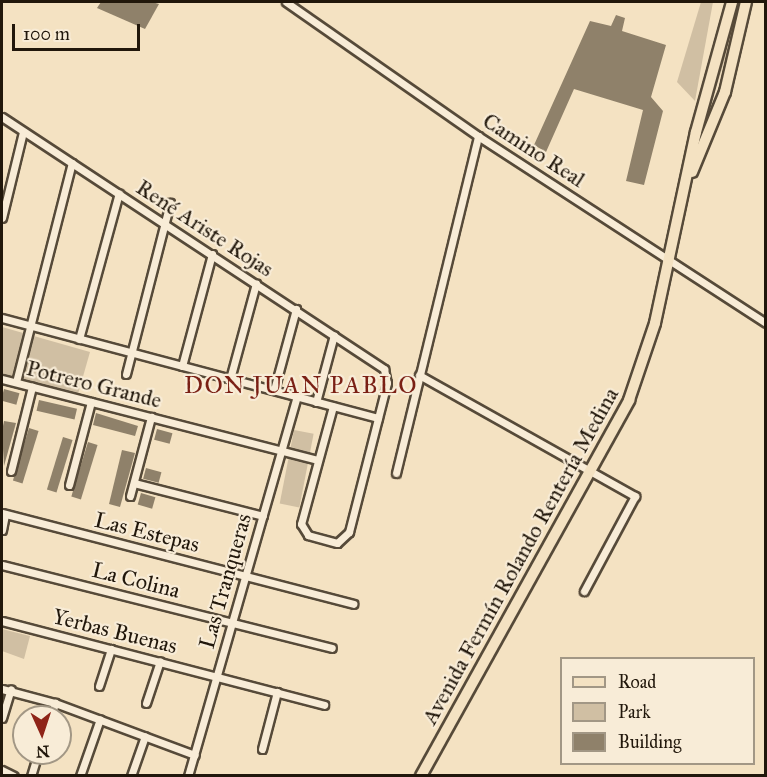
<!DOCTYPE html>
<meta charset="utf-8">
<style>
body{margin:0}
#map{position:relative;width:767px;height:777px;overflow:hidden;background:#f4e2c2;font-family:"IM FELL Great Primer",serif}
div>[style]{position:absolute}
.green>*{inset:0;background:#d0bfa3;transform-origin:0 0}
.building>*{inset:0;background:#8f816a;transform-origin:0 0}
.roads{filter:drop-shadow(2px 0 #564a39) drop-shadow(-2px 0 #564a39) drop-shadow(0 2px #564a39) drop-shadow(0 -2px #564a39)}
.street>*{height:7px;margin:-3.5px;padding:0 3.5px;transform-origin:3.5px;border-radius:3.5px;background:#f8ecd7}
.primary>*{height:10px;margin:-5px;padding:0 5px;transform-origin:5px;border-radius:5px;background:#f4e2c2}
span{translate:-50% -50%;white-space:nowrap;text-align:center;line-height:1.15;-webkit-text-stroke:4.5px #f8ecd7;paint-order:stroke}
.street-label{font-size:22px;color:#21170b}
.neighbourhood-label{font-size:24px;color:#7a1f14;letter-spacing:1.5px}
.frame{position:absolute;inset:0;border:3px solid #21170b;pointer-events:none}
.legend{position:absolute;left:560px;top:657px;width:195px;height:108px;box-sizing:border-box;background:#f8ecd7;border:2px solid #a29785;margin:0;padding:8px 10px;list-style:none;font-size:18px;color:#21170b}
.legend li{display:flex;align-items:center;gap:12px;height:30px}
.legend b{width:30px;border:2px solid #a29785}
.north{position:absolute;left:12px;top:705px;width:60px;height:60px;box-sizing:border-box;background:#f8ecd7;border:2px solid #a29785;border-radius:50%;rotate:177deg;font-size:16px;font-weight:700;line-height:24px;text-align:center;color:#21170b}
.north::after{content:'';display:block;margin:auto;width:21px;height:27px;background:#8f2418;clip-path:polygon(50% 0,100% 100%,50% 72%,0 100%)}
.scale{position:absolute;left:12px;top:24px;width:128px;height:27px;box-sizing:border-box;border:3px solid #21170b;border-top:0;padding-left:8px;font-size:18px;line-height:21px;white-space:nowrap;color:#21170b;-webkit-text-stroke:4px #f8ecd7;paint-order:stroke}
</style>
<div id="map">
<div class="green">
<i style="clip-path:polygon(701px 2px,713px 2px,695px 101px,677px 82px)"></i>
<i style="clip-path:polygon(735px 2px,742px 2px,703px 132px,701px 131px)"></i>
<i style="clip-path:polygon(2px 327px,90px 352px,78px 394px,2px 374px)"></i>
<i style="left:294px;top:430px;width:20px;height:75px;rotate:11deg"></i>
<i style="clip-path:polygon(2px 629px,30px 636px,24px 659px,2px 651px)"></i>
</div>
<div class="building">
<i style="clip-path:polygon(101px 2px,152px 2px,159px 4px,145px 29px,97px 8px)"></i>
<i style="clip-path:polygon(616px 15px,625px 18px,622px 31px,666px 45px,651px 97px,663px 111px,644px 185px,626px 181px,643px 110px,574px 89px,546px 152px,534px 145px,590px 21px,611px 26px)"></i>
<i style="left:4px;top:389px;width:16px;height:12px;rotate:15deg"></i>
<i style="left:39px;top:400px;width:39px;height:11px;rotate:13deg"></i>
<i style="clip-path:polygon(96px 413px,138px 426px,135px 436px,93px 425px)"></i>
<i style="clip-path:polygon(4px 421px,16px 423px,4px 466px,2px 431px)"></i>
<i style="left:29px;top:428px;width:10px;height:55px;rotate:17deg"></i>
<i style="left:157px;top:429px;width:16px;height:11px;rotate:15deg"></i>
<i style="left:63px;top:437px;width:10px;height:55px;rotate:17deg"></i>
<i style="left:88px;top:442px;width:10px;height:57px;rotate:17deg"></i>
<i style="clip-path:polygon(122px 450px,135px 453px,120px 507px,109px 504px)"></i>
<i style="left:146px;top:468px;width:16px;height:11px;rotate:15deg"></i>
<i style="left:141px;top:493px;width:15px;height:12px;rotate:16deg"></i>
</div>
<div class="roads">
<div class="street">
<i style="left:286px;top:2px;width:234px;rotate:34.9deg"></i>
<i style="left:478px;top:136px;width:343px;rotate:33deg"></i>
<i style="left:2px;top:117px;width:458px;rotate:33.4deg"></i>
<i style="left:384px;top:369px;width:14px;rotate:78deg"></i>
<i style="left:387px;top:383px;width:154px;rotate:104.3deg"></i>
<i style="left:349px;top:532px;width:16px;rotate:137deg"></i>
<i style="left:337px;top:543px;width:30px;rotate:-165deg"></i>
<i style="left:308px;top:535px;width:13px;rotate:-122deg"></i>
<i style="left:301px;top:524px;width:122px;rotate:-74.8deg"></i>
<i style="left:2px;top:218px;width:89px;rotate:-76.3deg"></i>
<i style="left:2px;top:318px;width:389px;rotate:14.9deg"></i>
<i style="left:79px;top:339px;width:151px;rotate:-74.7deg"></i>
<i style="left:182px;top:366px;width:116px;rotate:-75deg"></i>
<i style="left:126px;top:374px;width:177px;rotate:-75.6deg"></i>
<i style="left:419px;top:375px;width:248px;rotate:29.3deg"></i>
<i style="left:635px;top:496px;width:108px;rotate:118.2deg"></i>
<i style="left:2px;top:379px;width:326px;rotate:14.4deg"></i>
<i style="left:230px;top:379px;width:99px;rotate:-74.8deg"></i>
<i style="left:16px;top:382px;width:226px;rotate:-75.7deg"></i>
<i style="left:274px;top:390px;width:84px;rotate:-74.8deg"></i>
<i style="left:316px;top:402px;width:69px;rotate:-75deg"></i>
<i style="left:11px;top:471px;width:87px;rotate:-76deg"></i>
<i style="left:396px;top:473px;width:347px;rotate:-76.3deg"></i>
<i style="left:134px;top:483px;width:133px;rotate:14.3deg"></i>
<i style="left:69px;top:485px;width:86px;rotate:-75.2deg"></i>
<i style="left:130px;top:496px;width:82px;rotate:-75.1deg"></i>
<i style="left:2px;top:513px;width:363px;rotate:14.5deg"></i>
<i style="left:2px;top:530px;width:16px;rotate:-79deg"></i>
<i style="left:2px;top:565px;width:340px;rotate:14.1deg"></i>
<i style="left:2px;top:621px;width:333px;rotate:14.6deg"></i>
<i style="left:99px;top:686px;width:39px;rotate:-72deg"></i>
<i style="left:2px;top:689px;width:55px;rotate:14.8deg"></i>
<i style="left:55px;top:703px;width:149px;rotate:20.4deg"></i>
<i style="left:146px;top:703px;width:44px;rotate:-71.6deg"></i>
<i style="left:51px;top:717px;width:15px;rotate:-74deg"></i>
<i style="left:2px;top:718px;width:30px;rotate:-73deg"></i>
<i style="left:262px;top:749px;width:59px;rotate:-75.3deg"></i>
<i style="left:2px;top:770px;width:13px;rotate:27deg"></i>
<i style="left:31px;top:776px;width:24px;rotate:-73deg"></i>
<i style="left:80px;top:776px;width:60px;rotate:-70.7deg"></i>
<i style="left:131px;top:776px;width:42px;rotate:-70.7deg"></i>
<i style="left:188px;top:776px;width:394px;rotate:-74deg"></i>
</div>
<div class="primary">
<i style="left:692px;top:172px;width:87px;rotate:-67.6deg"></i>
<i style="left:725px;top:92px;width:92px;rotate:-76.9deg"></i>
<i style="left:421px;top:776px;width:430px;rotate:-61deg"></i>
<i style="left:629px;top:400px;width:81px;rotate:-71.3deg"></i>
<i style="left:655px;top:323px;width:195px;rotate:-77.9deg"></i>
<i style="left:696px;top:132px;width:135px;rotate:-74.5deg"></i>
</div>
</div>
<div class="street-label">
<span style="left:534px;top:150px;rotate:33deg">Camino Real</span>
<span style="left:205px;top:228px;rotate:33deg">René Ariste Rojas</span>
<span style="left:94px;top:384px;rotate:14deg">Potrero Grande</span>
<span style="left:147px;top:532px;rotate:14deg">Las Estepas</span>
<span style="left:520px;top:556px;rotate:-61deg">Avenida Fermín Rolando Rentería Medina</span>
<span style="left:136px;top:580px;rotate:14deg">La Colina</span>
<span style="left:225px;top:581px;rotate:-74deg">Las Tranqueras</span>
<span style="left:115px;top:631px;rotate:14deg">Yerbas Buenas</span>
</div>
<div class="neighbourhood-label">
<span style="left:301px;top:386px">DON JUAN PABLO</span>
</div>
<div class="frame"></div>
<ul class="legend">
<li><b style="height:8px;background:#f4e2c2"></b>Road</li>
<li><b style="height:16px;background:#d0bfa3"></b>Park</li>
<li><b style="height:16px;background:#8f816a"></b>Building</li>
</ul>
<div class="north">N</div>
<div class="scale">100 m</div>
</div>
